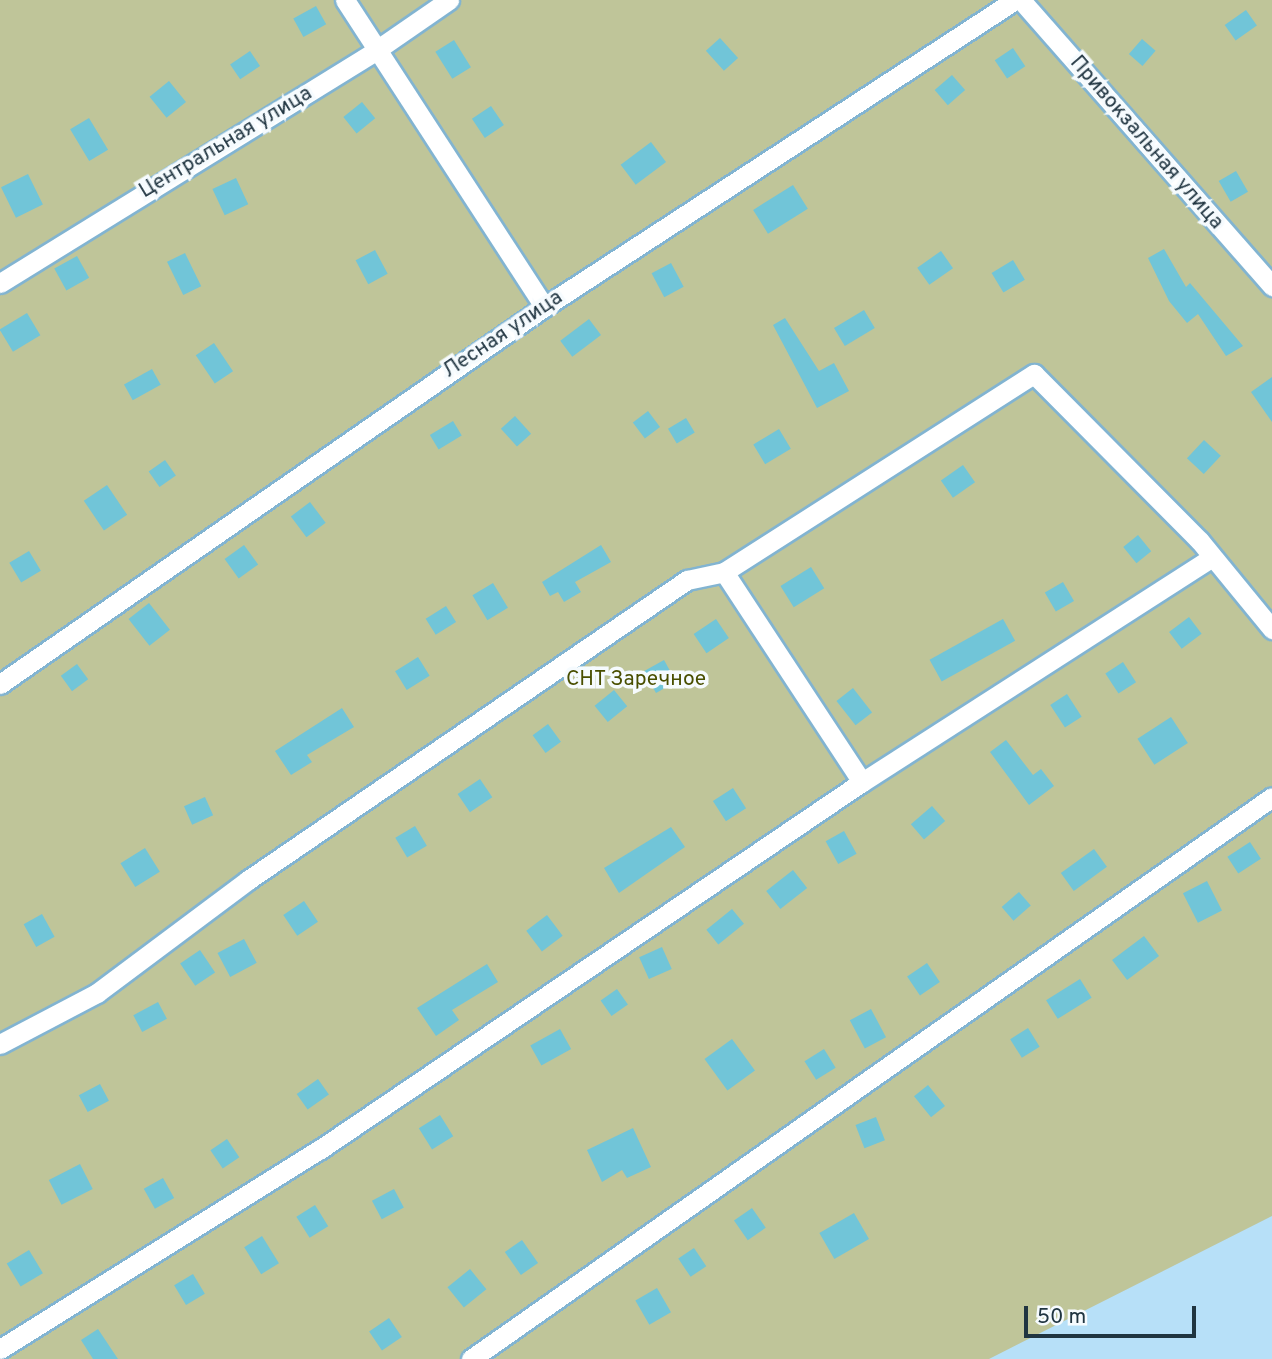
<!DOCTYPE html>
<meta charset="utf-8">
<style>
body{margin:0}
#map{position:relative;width:1272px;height:1359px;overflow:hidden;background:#b7e0f8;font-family:Overpass,sans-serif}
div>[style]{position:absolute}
.green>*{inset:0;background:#bfc599}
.building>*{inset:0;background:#71c5d8;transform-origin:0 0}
.roads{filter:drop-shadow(2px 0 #82b4d1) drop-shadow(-2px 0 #82b4d1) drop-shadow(0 2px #82b4d1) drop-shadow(0 -2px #82b4d1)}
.street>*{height:19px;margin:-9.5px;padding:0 9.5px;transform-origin:9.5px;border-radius:9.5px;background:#fff}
span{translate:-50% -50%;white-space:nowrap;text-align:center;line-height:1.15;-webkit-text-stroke:7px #f6fbfe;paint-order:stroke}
.street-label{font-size:21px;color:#203541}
.park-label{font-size:21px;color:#494f00}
.scale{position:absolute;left:1024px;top:1306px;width:172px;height:32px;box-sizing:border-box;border:4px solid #203541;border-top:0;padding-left:9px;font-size:21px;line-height:24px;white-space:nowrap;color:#203541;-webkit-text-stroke:5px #f6fbfe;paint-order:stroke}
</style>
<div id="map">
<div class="green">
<i style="clip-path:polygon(0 0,1272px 0,1272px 1216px,989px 1359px,0 1359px)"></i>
</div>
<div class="building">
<i style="left:316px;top:6px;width:21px;height:26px;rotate:61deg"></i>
<i style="left:1246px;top:10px;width:19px;height:26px;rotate:55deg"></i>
<i style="left:720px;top:38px;width:27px;height:19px;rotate:48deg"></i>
<i style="left:1142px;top:39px;width:18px;height:20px;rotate:41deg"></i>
<i style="left:454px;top:40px;width:32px;height:22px;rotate:58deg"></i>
<i style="left:1013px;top:48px;width:22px;height:22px;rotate:56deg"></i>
<i style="left:250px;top:51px;width:18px;height:24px;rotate:56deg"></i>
<i style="left:952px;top:75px;width:20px;height:23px;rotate:49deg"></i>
<i style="left:169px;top:81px;width:27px;height:25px;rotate:51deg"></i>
<i style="left:362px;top:102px;width:21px;height:24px;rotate:51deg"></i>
<i style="left:491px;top:106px;width:23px;height:23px;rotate:56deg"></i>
<i style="left:89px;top:118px;width:37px;height:22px;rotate:59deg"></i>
<i style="left:651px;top:142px;width:25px;height:38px;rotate:53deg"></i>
<i style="left:1236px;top:171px;width:24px;height:20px;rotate:60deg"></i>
<i style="left:28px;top:174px;width:34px;height:30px;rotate:64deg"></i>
<i style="left:236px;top:178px;width:29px;height:26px;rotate:65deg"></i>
<i style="left:793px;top:185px;width:28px;height:47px;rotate:58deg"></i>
<i style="clip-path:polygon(1164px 249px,1186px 287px,1190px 283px,1243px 346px,1226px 356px,1198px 314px,1187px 323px,1169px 301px,1148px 258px)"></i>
<i style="left:375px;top:250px;width:27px;height:22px;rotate:62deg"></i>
<i style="left:941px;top:251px;width:21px;height:29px;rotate:55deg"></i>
<i style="left:185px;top:253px;width:37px;height:20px;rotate:64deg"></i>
<i style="left:77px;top:256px;width:25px;height:26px;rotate:61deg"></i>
<i style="left:1013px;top:260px;width:23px;height:25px;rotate:59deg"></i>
<i style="left:671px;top:263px;width:27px;height:22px;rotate:62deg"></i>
<i style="left:864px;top:310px;width:21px;height:35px;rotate:59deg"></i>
<i style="left:27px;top:313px;width:26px;height:32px;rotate:59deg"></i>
<i style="clip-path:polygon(785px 318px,819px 371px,834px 363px,849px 391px,817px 408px,773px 325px)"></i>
<i style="left:589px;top:319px;width:20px;height:36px;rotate:53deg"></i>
<i style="left:214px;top:343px;width:34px;height:22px;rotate:56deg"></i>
<i style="left:152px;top:369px;width:18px;height:32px;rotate:61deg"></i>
<i style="clip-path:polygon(1272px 377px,1272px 422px,1251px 392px)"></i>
<i style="left:648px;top:411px;width:20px;height:19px;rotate:53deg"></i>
<i style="left:515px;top:416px;width:24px;height:19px;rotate:48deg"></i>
<i style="left:686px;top:418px;width:17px;height:21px;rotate:59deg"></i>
<i style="left:453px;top:421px;width:17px;height:27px;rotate:59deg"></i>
<i style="left:779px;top:429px;width:23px;height:30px;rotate:59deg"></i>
<i style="left:1204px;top:440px;width:23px;height:25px;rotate:43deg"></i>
<i style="left:165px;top:460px;width:19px;height:20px;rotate:55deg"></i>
<i style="left:963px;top:465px;width:21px;height:27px;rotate:55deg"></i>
<i style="left:107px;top:485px;width:36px;height:28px;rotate:56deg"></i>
<i style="left:310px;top:502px;width:26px;height:24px;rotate:53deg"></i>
<i style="left:1138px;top:535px;width:21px;height:19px;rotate:51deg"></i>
<i style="left:244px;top:545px;width:24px;height:24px;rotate:54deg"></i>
<i style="clip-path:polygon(601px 545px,611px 562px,575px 582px,581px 592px,564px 602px,558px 592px,550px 596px,542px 582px)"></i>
<i style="left:29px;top:551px;width:23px;height:23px;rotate:59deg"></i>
<i style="left:811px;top:567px;width:25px;height:36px;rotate:58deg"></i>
<i style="left:1063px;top:582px;width:22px;height:21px;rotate:60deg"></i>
<i style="left:493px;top:583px;width:29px;height:24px;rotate:59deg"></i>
<i style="left:149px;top:603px;width:34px;height:26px;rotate:52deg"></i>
<i style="left:446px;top:606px;width:19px;height:24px;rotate:58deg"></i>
<i style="left:1189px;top:617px;width:21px;height:25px;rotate:53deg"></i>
<i style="left:716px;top:619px;width:23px;height:27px;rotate:56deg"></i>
<i style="left:1003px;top:619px;width:25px;height:84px;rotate:61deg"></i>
<i style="left:418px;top:657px;width:22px;height:27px;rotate:58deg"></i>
<i style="left:664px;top:660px;width:25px;height:23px;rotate:61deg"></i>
<i style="left:1123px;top:662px;width:24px;height:21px;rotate:57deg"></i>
<i style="left:77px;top:664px;width:19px;height:20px;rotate:54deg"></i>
<i style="left:853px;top:688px;width:31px;height:21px;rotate:52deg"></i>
<i style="left:614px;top:690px;width:21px;height:25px;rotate:51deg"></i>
<i style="left:1067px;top:694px;width:27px;height:20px;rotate:57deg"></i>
<i style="clip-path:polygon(342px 708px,354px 727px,307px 755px,312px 762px,291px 775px,275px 751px)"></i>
<i style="left:1171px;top:717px;width:31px;height:40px;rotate:57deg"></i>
<i style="left:548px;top:724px;width:22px;height:19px;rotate:54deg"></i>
<i style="clip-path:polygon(1006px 740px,1033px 775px,1041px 769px,1054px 786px,1029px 805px,990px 752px)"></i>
<i style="left:480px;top:779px;width:22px;height:27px;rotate:56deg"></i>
<i style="left:733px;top:788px;width:24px;height:24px;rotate:57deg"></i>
<i style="left:205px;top:797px;width:20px;height:23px;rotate:66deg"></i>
<i style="left:932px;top:806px;width:20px;height:28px;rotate:49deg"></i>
<i style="left:415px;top:826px;width:23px;height:23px;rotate:59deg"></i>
<i style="clip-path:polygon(671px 827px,685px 847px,619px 893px,604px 868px)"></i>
<i style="left:844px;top:831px;width:26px;height:21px;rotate:61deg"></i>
<i style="left:1250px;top:842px;width:20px;height:27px;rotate:57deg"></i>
<i style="left:145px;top:848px;width:28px;height:29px;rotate:58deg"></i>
<i style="left:1094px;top:849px;width:22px;height:41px;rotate:54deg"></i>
<i style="left:793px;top:870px;width:23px;height:34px;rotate:52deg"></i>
<i style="left:1207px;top:881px;width:33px;height:27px;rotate:63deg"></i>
<i style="left:1019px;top:892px;width:18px;height:23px;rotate:49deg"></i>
<i style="left:304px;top:901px;width:25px;height:25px;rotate:56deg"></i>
<i style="left:732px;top:909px;width:19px;height:33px;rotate:51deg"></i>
<i style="left:42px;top:914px;width:26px;height:21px;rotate:61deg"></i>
<i style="left:547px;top:915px;width:26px;height:26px;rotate:53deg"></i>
<i style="left:1144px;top:936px;width:25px;height:40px;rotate:53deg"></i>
<i style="left:244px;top:939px;width:27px;height:30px;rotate:62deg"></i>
<i style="left:662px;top:947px;width:24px;height:25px;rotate:66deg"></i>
<i style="left:200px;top:950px;width:27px;height:24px;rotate:56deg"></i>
<i style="left:927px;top:963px;width:23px;height:24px;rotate:56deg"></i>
<i style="clip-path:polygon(487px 964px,498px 982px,452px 1010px,459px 1020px,436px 1036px,417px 1008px)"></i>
<i style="left:1080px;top:979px;width:22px;height:40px;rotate:58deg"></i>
<i style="left:617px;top:989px;width:19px;height:20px;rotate:55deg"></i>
<i style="left:158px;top:1002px;width:19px;height:28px;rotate:62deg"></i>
<i style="left:871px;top:1009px;width:32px;height:24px;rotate:62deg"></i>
<i style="left:1028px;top:1028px;width:22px;height:21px;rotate:58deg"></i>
<i style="left:560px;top:1029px;width:23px;height:34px;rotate:61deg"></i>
<i style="left:732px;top:1039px;width:39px;height:34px;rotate:54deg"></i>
<i style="left:824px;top:1049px;width:22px;height:23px;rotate:58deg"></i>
<i style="left:318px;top:1079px;width:19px;height:26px;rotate:55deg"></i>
<i style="left:100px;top:1084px;width:19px;height:24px;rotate:62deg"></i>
<i style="left:928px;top:1085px;width:27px;height:18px;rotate:51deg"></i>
<i style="left:440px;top:1115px;width:25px;height:25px;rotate:58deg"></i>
<i style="left:876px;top:1117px;width:25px;height:22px;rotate:69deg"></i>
<i style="clip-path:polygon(633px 1128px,651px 1167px,627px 1178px,622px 1170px,602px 1182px,587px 1150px)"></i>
<i style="left:227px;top:1139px;width:22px;height:20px;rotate:56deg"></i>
<i style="left:80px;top:1164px;width:28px;height:35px;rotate:63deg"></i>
<i style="left:163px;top:1178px;width:23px;height:22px;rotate:61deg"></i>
<i style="left:394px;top:1189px;width:21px;height:25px;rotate:62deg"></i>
<i style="left:315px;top:1205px;width:25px;height:22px;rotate:58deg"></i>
<i style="left:752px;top:1208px;width:24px;height:22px;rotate:55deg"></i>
<i style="left:854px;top:1213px;width:30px;height:40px;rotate:60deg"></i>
<i style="left:262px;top:1236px;width:32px;height:21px;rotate:58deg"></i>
<i style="left:522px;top:1240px;width:28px;height:21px;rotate:55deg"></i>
<i style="left:694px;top:1248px;width:22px;height:19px;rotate:56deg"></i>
<i style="left:29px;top:1250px;width:27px;height:26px;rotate:59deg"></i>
<i style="left:470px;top:1269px;width:26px;height:29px;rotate:51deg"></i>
<i style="left:193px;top:1274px;width:23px;height:22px;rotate:59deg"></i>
<i style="left:657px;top:1288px;width:28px;height:25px;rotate:60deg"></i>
<i style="left:389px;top:1318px;width:23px;height:24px;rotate:56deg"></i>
<i style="clip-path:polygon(98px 1329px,118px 1359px,93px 1359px,81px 1340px)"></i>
</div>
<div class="roads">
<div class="street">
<i style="left:345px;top:0;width:366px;rotate:57deg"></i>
<i style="left:1021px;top:0;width:381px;rotate:48.7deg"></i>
<i style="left:0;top:283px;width:441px;rotate:-31.7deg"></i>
<i style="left:375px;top:51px;width:90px;rotate:-34.6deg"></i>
<i style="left:0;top:684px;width:662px;rotate:-34.72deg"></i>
<i style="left:544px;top:307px;width:562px;rotate:-33.1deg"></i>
<i style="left:862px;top:782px;width:416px;rotate:-32.7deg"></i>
<i style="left:0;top:1044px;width:110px;rotate:-27.7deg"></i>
<i style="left:97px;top:993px;width:189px;rotate:-36.8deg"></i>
<i style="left:248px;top:880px;width:532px;rotate:-34.35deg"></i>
<i style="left:687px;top:580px;width:38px;rotate:-12deg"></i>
<i style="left:724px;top:572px;width:368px;rotate:-32.6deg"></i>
<i style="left:1034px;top:374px;width:235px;rotate:45.2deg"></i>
<i style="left:1200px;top:541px;width:114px;rotate:50.7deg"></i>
<i style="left:0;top:1349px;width:376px;rotate:-32deg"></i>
<i style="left:319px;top:1150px;width:656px;rotate:-34.13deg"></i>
<i style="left:862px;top:782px;width:251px;rotate:-123.3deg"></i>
<i style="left:471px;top:1359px;width:978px;rotate:-35.05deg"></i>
</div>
</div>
<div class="street-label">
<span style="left:226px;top:143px;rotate:-31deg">Центральная улица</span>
<span style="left:1146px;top:143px;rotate:49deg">Привокзальная улица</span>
<span style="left:503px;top:335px;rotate:-34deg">Лесная улица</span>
</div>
<div class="park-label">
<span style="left:636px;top:680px">СНТ Заречное</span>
</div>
<div class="scale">50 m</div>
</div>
